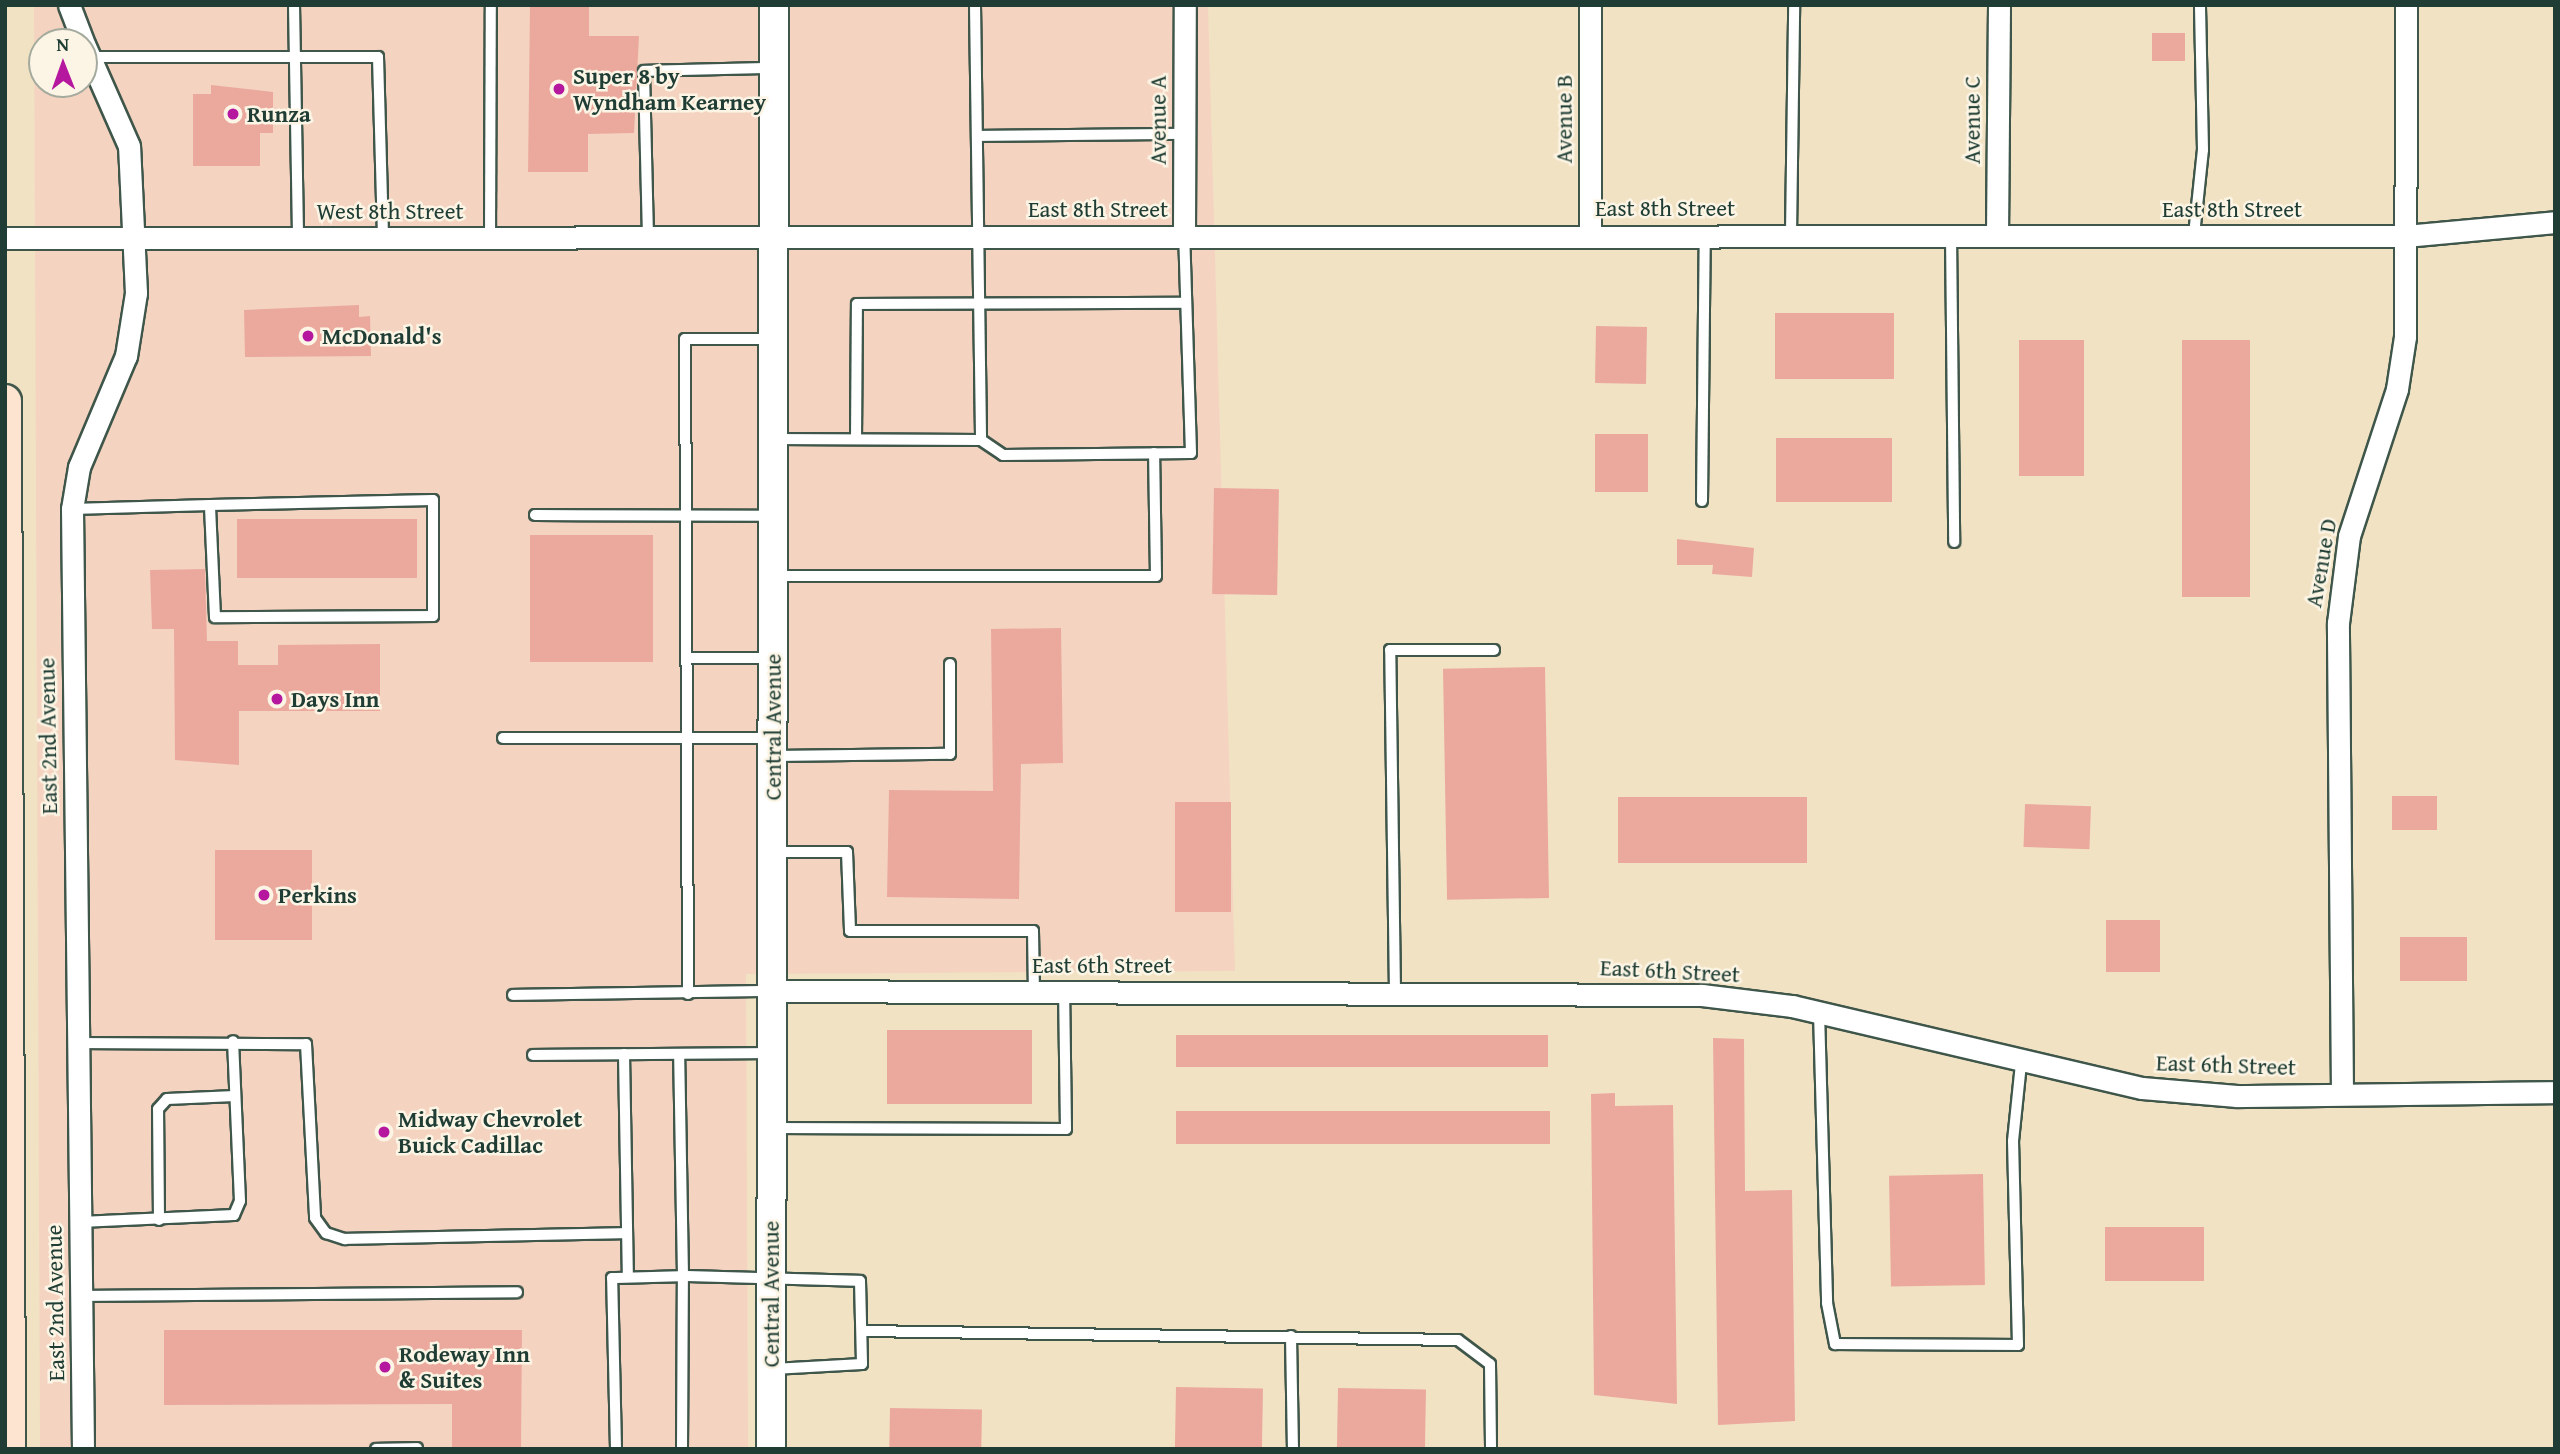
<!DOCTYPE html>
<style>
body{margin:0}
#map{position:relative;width:2560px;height:1454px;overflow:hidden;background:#f2e2c4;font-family:"Gentium Book Plus",serif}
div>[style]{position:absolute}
.built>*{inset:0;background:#f4d3c0}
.building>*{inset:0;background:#eba99e;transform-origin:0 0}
.roads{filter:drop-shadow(2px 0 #3f564a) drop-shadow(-2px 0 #3f564a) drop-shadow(0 2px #3f564a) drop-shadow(0 -2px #3f564a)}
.service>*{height:10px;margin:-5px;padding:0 5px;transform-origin:5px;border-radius:5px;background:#fff}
.minor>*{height:21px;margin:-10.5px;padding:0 10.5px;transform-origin:10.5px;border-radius:10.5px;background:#fff}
.tertiary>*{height:28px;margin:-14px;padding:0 14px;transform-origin:14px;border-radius:14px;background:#fff}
.secondary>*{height:32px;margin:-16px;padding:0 16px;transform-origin:16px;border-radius:16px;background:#fde4d0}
.dots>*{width:19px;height:19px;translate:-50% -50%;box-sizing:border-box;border:4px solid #fcf5e5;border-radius:50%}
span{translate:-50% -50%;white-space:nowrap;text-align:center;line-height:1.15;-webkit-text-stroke:5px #fcf5e5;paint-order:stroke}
.poi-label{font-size:23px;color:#1f3d34;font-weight:700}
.left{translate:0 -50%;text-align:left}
.street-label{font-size:23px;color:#1f3d34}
.frame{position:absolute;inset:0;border:7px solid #1f3d34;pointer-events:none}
.north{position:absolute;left:28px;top:28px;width:70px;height:70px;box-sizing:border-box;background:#fcf5e5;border:2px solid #a4ab9e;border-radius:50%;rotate:359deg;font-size:19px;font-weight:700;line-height:28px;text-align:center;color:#1f3d34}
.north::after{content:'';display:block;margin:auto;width:24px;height:32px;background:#b5179e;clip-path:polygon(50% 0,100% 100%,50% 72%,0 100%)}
</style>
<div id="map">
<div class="built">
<i style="clip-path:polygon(evenodd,34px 5px,1208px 5px,1235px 971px,746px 974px,748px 1449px,40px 1449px,34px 5px,42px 42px,84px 42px,84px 84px,42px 84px,42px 42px)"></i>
</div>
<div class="building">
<i style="clip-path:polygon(530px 5px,589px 5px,589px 36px,639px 36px,634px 133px,588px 134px,588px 172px,528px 172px)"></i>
<i style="left:2152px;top:33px;width:33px;height:28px"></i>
<i style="clip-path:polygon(211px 85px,273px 92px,273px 133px,260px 133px,260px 166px,193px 166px,193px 94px,211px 94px)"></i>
<i style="clip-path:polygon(359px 305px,359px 317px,370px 316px,371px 356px,245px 357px,244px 310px)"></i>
<i style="left:1775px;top:313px;width:119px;height:66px"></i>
<i style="left:1596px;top:326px;width:51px;height:57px;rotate:1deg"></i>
<i style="left:2019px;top:340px;width:65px;height:136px"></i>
<i style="left:2182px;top:340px;width:68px;height:257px"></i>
<i style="left:1595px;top:434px;width:53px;height:58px"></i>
<i style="left:1892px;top:438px;width:64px;height:116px;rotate:90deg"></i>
<i style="left:1214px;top:488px;width:65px;height:106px;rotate:1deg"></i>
<i style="left:417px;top:519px;width:59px;height:180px;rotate:90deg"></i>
<i style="left:530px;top:535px;width:123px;height:127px"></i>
<i style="clip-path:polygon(1677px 539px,1754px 548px,1752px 577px,1712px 574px,1713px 565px,1677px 565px)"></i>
<i style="clip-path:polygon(205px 569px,207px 641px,238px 641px,238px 665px,278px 665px,278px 645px,380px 644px,380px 711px,239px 711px,239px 765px,175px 760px,174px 629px,152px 629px,150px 570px)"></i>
<i style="clip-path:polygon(1061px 628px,1063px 763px,1021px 764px,1019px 899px,887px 897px,889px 790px,993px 791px,991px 629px)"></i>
<i style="left:1545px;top:667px;width:231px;height:102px;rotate:89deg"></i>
<i style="left:2392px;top:796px;width:45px;height:34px"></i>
<i style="left:1618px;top:797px;width:189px;height:66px"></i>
<i style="left:1175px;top:802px;width:56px;height:110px"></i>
<i style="left:2025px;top:804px;width:66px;height:43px;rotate:2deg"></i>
<i style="left:215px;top:850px;width:97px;height:90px"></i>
<i style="left:2106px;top:920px;width:54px;height:52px"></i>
<i style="left:2400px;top:937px;width:67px;height:44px"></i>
<i style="left:887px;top:1030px;width:145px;height:74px"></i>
<i style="left:1176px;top:1035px;width:372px;height:32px"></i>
<i style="clip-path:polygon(1713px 1038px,1744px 1039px,1745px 1191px,1792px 1190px,1795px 1421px,1718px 1425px)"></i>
<i style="clip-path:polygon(1615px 1093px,1615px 1106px,1673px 1105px,1677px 1404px,1594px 1395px,1591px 1094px)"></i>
<i style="left:1550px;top:1111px;width:33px;height:374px;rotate:90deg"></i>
<i style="left:1983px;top:1174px;width:111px;height:94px;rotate:89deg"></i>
<i style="left:2105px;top:1227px;width:99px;height:54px"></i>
<i style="clip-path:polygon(164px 1330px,522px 1330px,521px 1449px,452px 1449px,452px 1404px,164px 1405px)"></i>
<i style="left:1176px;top:1387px;width:87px;height:62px;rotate:1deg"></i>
<i style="left:1338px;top:1388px;width:88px;height:61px;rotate:1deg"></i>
<i style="left:890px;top:1408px;width:92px;height:41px;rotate:1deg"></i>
</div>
<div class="roads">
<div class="service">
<i style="left:294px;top:5px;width:232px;rotate:89deg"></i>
<i style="left:975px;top:5px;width:435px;rotate:89.2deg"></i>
<i style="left:91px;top:57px;width:287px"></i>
<i style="left:378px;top:57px;width:180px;rotate:88.4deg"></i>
<i style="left:977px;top:136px;width:207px;rotate:-0.6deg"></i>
<i style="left:1791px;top:234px;width:229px;rotate:-89.2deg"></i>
<i style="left:1951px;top:234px;width:308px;rotate:89.4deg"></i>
<i style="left:2194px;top:235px;width:85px;rotate:-84deg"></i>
<i style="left:2203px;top:150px;width:145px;rotate:-91.2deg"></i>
<i style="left:490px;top:237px;width:232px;rotate:-89.8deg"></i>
<i style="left:648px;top:237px;width:166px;rotate:-91.4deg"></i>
<i style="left:644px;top:71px;width:127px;rotate:-1.4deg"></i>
<i style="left:774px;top:439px;width:207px;rotate:0.3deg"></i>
<i style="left:981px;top:440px;width:27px;rotate:34deg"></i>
<i style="left:1003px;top:455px;width:188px;rotate:-0.6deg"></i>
<i style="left:1191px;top:453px;width:218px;rotate:-91.8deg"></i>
<i style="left:856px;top:439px;width:135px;rotate:-89.6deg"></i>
<i style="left:857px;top:304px;width:329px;rotate:-0.2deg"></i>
<i style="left:1702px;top:501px;width:267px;rotate:-89.4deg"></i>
<i style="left:72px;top:509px;width:138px;rotate:-1.7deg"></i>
<i style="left:210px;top:505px;width:223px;rotate:-1.3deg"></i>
<i style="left:433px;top:500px;width:116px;rotate:90deg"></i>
<i style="left:433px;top:616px;width:218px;rotate:179.7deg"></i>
<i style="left:215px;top:617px;width:112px;rotate:-92.6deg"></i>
<i style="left:535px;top:515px;width:235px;rotate:0.2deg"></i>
<i style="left:774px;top:576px;width:382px"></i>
<i style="left:1156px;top:576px;width:123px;rotate:-90.9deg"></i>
<i style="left:686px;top:658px;width:85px"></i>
<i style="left:503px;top:738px;width:267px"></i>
<i style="left:774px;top:756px;width:176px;rotate:-0.7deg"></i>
<i style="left:950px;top:754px;width:90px;rotate:-90deg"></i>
<i style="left:773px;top:852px;width:74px"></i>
<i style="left:847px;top:852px;width:79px;rotate:87.8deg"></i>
<i style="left:850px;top:931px;width:183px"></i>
<i style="left:1033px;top:931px;width:61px;rotate:89.1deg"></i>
<i style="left:1395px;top:992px;width:342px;rotate:-90.8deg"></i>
<i style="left:1390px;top:650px;width:104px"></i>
<i style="left:688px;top:994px;width:655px;rotate:-90.26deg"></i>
<i style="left:685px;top:339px;width:86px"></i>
<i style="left:513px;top:995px;width:259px;rotate:-0.9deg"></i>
<i style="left:1819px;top:1012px;width:291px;rotate:88.4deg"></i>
<i style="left:1827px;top:1303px;width:42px;rotate:79deg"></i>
<i style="left:1835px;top:1344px;width:183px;rotate:0.3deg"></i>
<i style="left:2018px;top:1345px;width:204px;rotate:-91.4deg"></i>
<i style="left:2013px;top:1141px;width:78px;rotate:-84.1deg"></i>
<i style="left:78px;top:1043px;width:228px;rotate:0.3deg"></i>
<i style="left:306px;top:1044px;width:174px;rotate:87deg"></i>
<i style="left:315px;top:1218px;width:19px;rotate:54deg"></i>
<i style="left:326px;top:1233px;width:20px;rotate:18deg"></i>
<i style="left:345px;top:1239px;width:282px;rotate:-1.2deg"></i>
<i style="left:624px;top:1054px;width:222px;rotate:89deg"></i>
<i style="left:533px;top:1055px;width:236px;rotate:-0.5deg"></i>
<i style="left:774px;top:1128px;width:292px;rotate:0.2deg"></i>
<i style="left:1066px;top:1129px;width:138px;rotate:-90.8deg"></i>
<i style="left:159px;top:1220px;width:111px;rotate:-90.5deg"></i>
<i style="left:158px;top:1109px;width:13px;rotate:-48deg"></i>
<i style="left:167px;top:1099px;width:68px;rotate:-2.5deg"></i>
<i style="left:80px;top:1222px;width:154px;rotate:-2.6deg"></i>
<i style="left:234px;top:1215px;width:15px;rotate:-67deg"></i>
<i style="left:240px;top:1201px;width:160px;rotate:-92.5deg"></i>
<i style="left:81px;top:1296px;width:436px;rotate:-0.5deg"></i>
<i style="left:863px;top:1331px;width:595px;rotate:0.87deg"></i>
<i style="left:1458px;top:1340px;width:40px;rotate:37deg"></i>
<i style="left:1490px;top:1364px;width:85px;rotate:89.3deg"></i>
<i style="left:1291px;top:1336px;width:113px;rotate:89deg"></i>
<i style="left:376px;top:1449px;width:41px;rotate:-1.4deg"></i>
<i style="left:616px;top:1449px;width:171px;rotate:-91.3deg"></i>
<i style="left:612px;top:1278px;width:71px;rotate:-1.6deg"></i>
<i style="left:683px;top:1276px;width:222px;rotate:-91deg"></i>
<i style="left:682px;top:1449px;width:173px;rotate:-89.7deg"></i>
<i style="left:683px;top:1276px;width:177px;rotate:1.6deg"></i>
<i style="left:860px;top:1281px;width:83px;rotate:88.6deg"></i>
<i style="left:862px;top:1364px;width:89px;rotate:176.8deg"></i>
</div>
<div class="minor">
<i style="left:69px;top:5px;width:40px;rotate:69deg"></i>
<i style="left:1590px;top:234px;width:229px;rotate:-90deg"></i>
<i style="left:1184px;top:235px;width:230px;rotate:-89.8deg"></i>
<i style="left:1997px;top:235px;width:230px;rotate:-89.5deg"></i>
<i style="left:5px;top:238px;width:2400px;rotate:-0.05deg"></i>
<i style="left:2405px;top:236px;width:151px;rotate:-5.3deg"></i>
<i style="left:772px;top:991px;width:930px;rotate:0.25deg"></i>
<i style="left:1702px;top:995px;width:91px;rotate:7deg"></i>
<i style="left:1792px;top:1006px;width:359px;rotate:13.2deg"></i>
<i style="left:2142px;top:1088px;width:95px;rotate:4.8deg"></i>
<i style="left:2237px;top:1096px;width:318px;rotate:-0.7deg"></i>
<i style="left:2342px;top:1094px;width:471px;rotate:-90.5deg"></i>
<i style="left:2338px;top:623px;width:88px;rotate:-82.8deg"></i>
<i style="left:2349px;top:536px;width:155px;rotate:-71.9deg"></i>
<i style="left:2397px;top:389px;width:53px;rotate:-81.3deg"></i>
<i style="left:2405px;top:337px;width:332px;rotate:-89.8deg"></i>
<i style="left:83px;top:1449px;width:940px;rotate:-90.67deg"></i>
<i style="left:72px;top:509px;width:43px;rotate:-80.5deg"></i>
<i style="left:79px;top:467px;width:121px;rotate:-67.1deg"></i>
<i style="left:126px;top:356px;width:64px;rotate:-81deg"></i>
<i style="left:136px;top:293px;width:147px;rotate:-92.7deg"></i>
<i style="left:129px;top:146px;width:111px;rotate:-113.8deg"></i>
</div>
<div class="tertiary">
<i style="left:771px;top:1449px;width:1444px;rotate:-89.88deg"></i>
</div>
<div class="secondary">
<i style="left:5px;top:401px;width:1048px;rotate:89.78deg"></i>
</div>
</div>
<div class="dots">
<i style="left:559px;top:89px;background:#b5179e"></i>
<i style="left:233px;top:114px;background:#b5179e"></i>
<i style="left:308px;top:336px;background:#b5179e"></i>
<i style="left:277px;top:699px;background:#b5179e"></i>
<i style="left:264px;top:895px;background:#b5179e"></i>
<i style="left:384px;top:1132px;background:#b5179e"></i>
<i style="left:385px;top:1367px;background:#b5179e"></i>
</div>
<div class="poi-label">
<span class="left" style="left:573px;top:89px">Super 8 by<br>Wyndham Kearney</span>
<span class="left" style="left:247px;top:114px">Runza</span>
<span class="left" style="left:322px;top:336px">McDonald's</span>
<span class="left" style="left:291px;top:699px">Days Inn</span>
<span class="left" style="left:278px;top:895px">Perkins</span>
<span class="left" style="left:398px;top:1132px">Midway Chevrolet<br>Buick Cadillac</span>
<span class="left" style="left:399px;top:1367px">Rodeway Inn<br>&amp; Suites</span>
</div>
<div class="street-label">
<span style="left:1564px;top:119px;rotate:-90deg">Avenue B</span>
<span style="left:1158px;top:120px;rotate:-90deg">Avenue A</span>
<span style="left:1972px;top:120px;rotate:-90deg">Avenue C</span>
<span style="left:1665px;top:208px">East 8th Street</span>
<span style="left:1098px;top:209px">East 8th Street</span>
<span style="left:2232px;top:209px">East 8th Street</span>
<span style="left:390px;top:211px">West 8th Street</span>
<span style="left:2321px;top:563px;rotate:-80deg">Avenue D</span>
<span style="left:773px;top:727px;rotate:-90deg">Central Avenue</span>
<span style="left:48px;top:736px;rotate:-91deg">East 2nd Avenue</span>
<span style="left:1102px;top:965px">East 6th Street</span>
<span style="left:1670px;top:971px;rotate:3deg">East 6th Street</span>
<span style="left:2226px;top:1065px;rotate:2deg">East 6th Street</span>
<span style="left:771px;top:1294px;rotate:-90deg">Central Avenue</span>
<span style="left:55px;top:1303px;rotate:-91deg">East 2nd Avenue</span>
</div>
<div class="frame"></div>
<div class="north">N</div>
</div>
